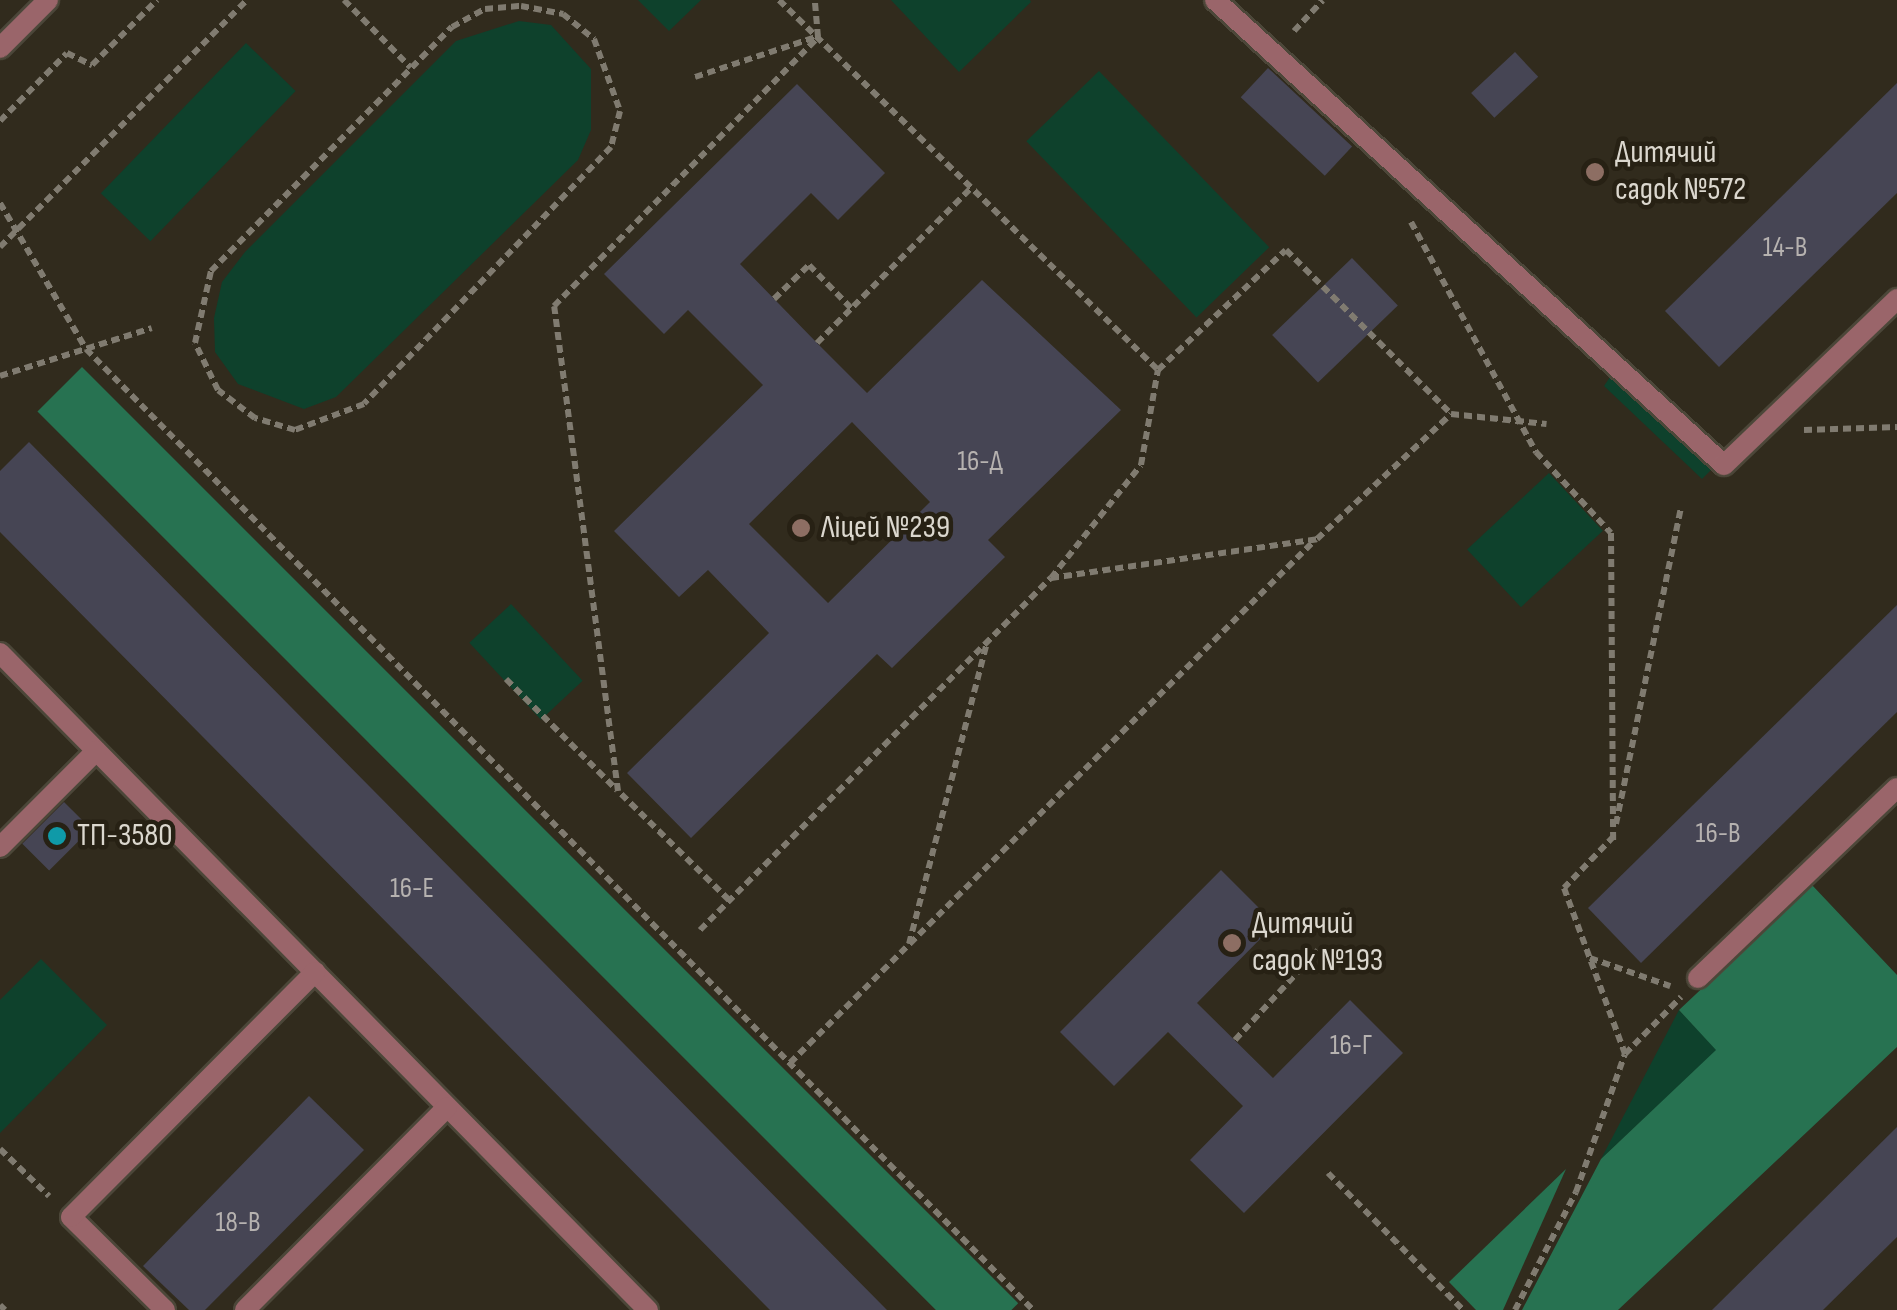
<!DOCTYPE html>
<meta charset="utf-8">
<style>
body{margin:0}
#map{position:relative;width:1897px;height:1310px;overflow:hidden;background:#312b1d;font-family:"Sofia Sans Condensed",sans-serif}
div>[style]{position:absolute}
.green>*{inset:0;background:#0e412c;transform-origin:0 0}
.forest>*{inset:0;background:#277251;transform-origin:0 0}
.building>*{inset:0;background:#464554;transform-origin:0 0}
.path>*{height:6px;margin-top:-3px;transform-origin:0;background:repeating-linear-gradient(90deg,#807b70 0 8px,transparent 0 13px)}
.roads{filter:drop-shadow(2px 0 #4c4739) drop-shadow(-2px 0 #4c4739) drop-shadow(0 2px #4c4739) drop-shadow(0 -2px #4c4739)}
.lane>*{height:20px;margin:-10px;padding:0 10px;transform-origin:10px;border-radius:10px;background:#9a656a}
.dots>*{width:28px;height:28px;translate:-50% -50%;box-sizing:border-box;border:5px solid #272114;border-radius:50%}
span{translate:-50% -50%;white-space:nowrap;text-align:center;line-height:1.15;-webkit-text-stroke:9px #272114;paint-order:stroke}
.number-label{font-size:28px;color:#b6b2b0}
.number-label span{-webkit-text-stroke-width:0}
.poi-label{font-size:32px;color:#dbd7ce}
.left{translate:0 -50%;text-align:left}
</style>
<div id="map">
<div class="green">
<i style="clip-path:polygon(638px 0,701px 0,669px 31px)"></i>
<i style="clip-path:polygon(891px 0,1030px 0,1031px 2px,959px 72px)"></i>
<i style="clip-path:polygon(519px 21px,551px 25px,591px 69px,591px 130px,578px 160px,336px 397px,304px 409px,238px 384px,215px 352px,214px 318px,222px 282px,245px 252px,456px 41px)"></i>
<i style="left:246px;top:43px;width:69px;height:209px;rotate:44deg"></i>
<i style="left:1099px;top:71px;width:245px;height:101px;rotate:46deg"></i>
<i style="clip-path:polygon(1614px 371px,1713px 468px,1702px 479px,1604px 386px)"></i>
<i style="left:1549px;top:473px;width:79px;height:112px;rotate:47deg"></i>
<i style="left:511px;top:604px;width:105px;height:57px;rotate:47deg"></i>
<i style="clip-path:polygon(41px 959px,107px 1025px,0 1133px,0 1000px)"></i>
<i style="clip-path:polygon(1679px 1010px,1717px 1050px,1601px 1159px)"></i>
</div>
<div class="forest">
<i style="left:82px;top:367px;width:1324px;height:63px;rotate:45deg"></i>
<i style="clip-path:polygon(1812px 885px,1897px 975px,1897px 1047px,1618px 1310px,1522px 1310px,1601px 1159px,1716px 1050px,1679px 1010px)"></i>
<i style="clip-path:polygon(1566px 1169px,1503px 1310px,1476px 1310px,1449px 1282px)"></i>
</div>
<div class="building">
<i style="left:1515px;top:52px;width:34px;height:60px;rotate:47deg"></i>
<i style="left:1268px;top:68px;width:115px;height:40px;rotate:43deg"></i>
<i style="clip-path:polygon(1897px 83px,1897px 193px,1719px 367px,1665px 311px)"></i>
<i style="clip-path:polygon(evenodd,797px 84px,885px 173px,838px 220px,811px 193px,740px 264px,817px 343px,867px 393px,982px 280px,1121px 410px,988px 540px,1005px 557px,892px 668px,877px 654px,691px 838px,627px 773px,769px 633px,708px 570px,679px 597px,614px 531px,763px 385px,688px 310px,664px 334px,604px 274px,797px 84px,852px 422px,930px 502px,828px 603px,749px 524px,852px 422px)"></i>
<i style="left:1352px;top:258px;width:66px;height:111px;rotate:46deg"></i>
<i style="clip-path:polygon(29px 442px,887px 1310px,770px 1310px,303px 838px,0 532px,0 471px)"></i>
<i style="clip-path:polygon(1897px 605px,1897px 712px,1641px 963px,1588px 908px)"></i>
<i style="left:64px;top:802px;width:38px;height:59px;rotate:45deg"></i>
<i style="clip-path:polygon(1221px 870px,1275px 924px,1197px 1003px,1273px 1078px,1350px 1000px,1403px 1053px,1244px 1213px,1190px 1160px,1243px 1106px,1168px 1032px,1114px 1086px,1060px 1032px)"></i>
<i style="clip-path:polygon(309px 1096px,364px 1150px,205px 1310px,189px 1310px,143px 1266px)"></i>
<i style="clip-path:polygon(1897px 1127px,1897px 1237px,1823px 1310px,1712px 1310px)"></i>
</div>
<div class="path">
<i style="left:344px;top:0;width:95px;rotate:45.4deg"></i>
<i style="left:779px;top:0;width:530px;rotate:44.31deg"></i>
<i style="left:1158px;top:370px;width:175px;rotate:-43.2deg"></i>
<i style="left:1286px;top:250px;width:233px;rotate:44.8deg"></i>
<i style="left:521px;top:6px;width:43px;rotate:10.8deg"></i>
<i style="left:563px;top:14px;width:40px;rotate:39deg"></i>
<i style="left:594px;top:39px;width:77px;rotate:70.1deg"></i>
<i style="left:620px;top:111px;width:37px;rotate:104deg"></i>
<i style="left:611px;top:147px;width:356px;rotate:133.9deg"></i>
<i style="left:364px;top:404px;width:74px;rotate:159.4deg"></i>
<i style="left:295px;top:430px;width:42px;rotate:-163.3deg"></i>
<i style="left:255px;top:418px;width:46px;rotate:-142.9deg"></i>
<i style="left:218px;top:390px;width:52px;rotate:-116.1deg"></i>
<i style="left:195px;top:343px;width:74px;rotate:-77.5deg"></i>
<i style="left:211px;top:271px;width:343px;rotate:-45.4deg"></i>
<i style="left:452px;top:27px;width:38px;rotate:-29deg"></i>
<i style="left:485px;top:9px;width:36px;rotate:-5deg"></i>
<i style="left:1294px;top:31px;width:42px;rotate:-46.9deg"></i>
<i style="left:695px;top:77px;width:127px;rotate:-18.3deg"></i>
<i style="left:0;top:121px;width:95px;rotate:-45.4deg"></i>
<i style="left:67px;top:53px;width:28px;rotate:26deg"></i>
<i style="left:92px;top:65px;width:92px;rotate:-45deg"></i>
<i style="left:0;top:203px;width:169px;rotate:59.5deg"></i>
<i style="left:86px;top:349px;width:1349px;rotate:45.42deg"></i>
<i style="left:1411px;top:222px;width:262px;rotate:61.5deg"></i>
<i style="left:1536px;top:452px;width:110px;rotate:47.2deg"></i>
<i style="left:1611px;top:533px;width:307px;rotate:89.6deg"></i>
<i style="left:0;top:247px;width:349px;rotate:-45deg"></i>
<i style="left:774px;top:299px;width:49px;rotate:-44.2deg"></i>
<i style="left:809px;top:265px;width:62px;rotate:45.7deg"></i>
<i style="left:817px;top:343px;width:218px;rotate:-45.2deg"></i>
<i style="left:0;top:376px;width:159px;rotate:-17.5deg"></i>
<i style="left:1804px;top:430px;width:93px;rotate:-1.8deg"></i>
<i style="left:1051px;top:578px;width:144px;rotate:-51.5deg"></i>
<i style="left:1141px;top:465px;width:97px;rotate:-79.9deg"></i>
<i style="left:506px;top:679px;width:157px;rotate:45deg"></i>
<i style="left:1616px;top:824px;width:324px;rotate:-78.4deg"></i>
<i style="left:1614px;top:836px;width:72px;rotate:133.9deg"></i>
<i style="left:1564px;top:888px;width:177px;rotate:69.8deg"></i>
<i style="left:729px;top:900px;width:156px;rotate:-135.5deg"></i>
<i style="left:618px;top:791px;width:489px;rotate:-97.5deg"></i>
<i style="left:554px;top:306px;width:377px;rotate:-45.5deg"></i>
<i style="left:818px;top:37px;width:37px;rotate:-95deg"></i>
<i style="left:700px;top:930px;width:497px;rotate:-45.1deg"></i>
<i style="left:1051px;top:578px;width:269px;rotate:-8.3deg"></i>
<i style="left:1317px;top:539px;width:183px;rotate:-43deg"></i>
<i style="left:1451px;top:414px;width:96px;rotate:6deg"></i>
<i style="left:909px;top:944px;width:308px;rotate:-75.5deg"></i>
<i style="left:1590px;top:958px;width:85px;rotate:19.3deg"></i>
<i style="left:1235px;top:1040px;width:122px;rotate:-47.3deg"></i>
<i style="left:790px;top:1063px;width:742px;rotate:-44.89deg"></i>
<i style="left:0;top:1149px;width:68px;rotate:43.8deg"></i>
<i style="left:1328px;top:1173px;width:192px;rotate:45.4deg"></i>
<i style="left:0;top:1305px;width:7px;rotate:45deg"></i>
<i style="left:1515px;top:1310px;width:133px;rotate:-62.7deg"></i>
<i style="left:1576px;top:1192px;width:146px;rotate:-70.5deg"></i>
<i style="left:1625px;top:1054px;width:80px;rotate:-45.5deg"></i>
</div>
<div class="roads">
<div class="lane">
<i style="left:1215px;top:0;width:689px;rotate:42.41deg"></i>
<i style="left:1724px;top:465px;width:240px;rotate:-43.8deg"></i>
<i style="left:0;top:48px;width:68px;rotate:-45deg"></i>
<i style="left:0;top:653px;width:923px;rotate:45.4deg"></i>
<i style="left:0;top:847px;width:136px;rotate:-45deg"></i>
<i style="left:1698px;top:978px;width:275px;rotate:-43.7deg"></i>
<i style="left:165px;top:1310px;width:132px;rotate:-135.3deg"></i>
<i style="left:71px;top:1217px;width:346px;rotate:-45.1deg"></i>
<i style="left:245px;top:1310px;width:286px;rotate:-45.1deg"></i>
</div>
</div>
<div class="dots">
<i style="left:1595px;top:172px;background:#8d6e63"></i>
<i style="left:801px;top:528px;background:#8d6e63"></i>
<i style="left:57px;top:836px;background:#0f9aa8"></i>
<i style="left:1232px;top:943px;background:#8d6e63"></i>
</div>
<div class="number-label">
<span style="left:1785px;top:248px">14-В</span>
<span style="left:980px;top:462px">16-Д</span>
<span style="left:1718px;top:834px">16-В</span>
<span style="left:412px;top:889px">16-Е</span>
<span style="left:1351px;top:1046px">16-Г</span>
<span style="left:238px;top:1223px">18-В</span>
</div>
<div class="poi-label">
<span class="left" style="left:1615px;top:172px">Дитячий<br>садок №572</span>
<span class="left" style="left:821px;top:528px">Ліцей №239</span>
<span class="left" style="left:77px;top:836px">ТП-3580</span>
<span class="left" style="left:1252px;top:943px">Дитячий<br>садок №193</span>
</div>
</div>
